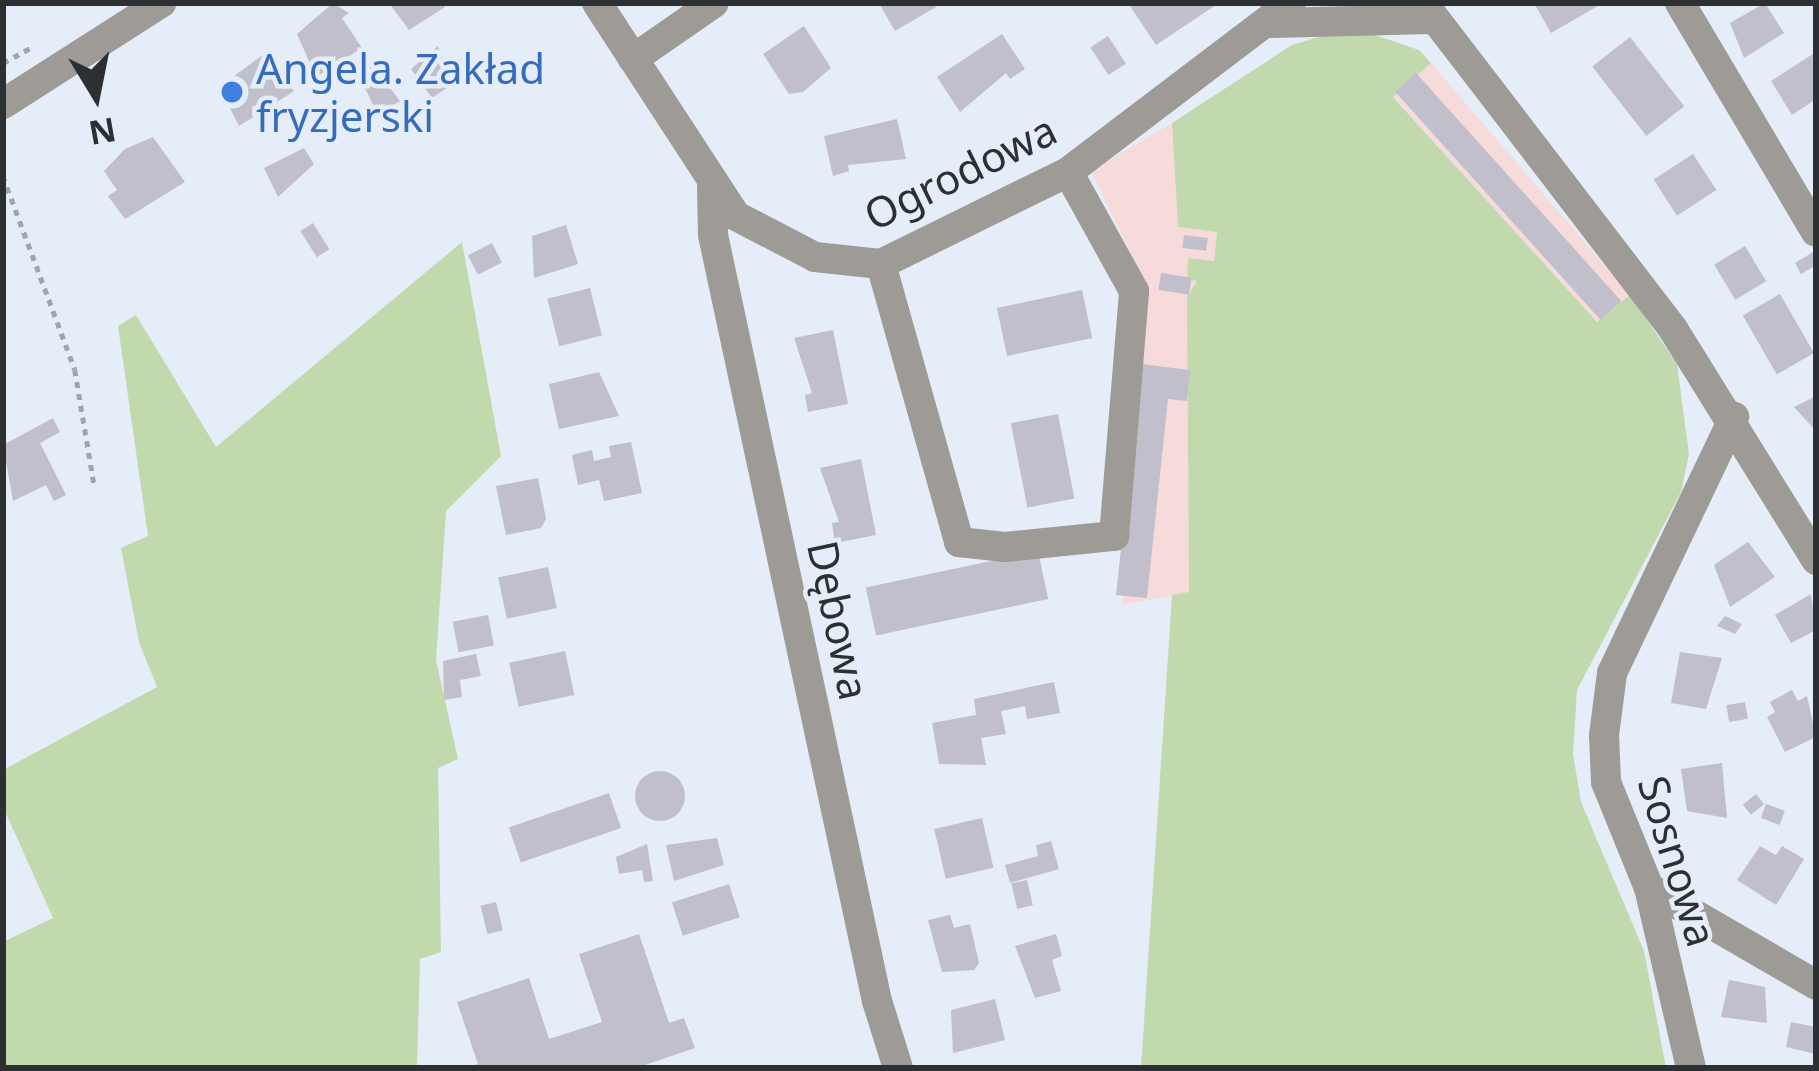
<!DOCTYPE html>
<meta charset="utf-8">
<style>
body{margin:0}
#map{position:relative;width:1819px;height:1071px;overflow:hidden;background:#e5edf8;font-family:"Noto Sans",sans-serif}
div>[style]{position:absolute}
.industrial>*{inset:0;background:#f6dbda}
.green>*{inset:0;background:#c2d9ad}
.building>*{inset:0;background:#c0bfcb;transform-origin:0 0}
.round{border-radius:50%}
.path>*{height:4.5px;margin-top:-2.25px;transform-origin:0;background:repeating-linear-gradient(90deg,#9ea5ad 0 6px,transparent 0 12px)}
.minor>*{height:30px;margin:-15px;padding:0 15px;transform-origin:15px;border-radius:15px;background:#9e9b97}
.dots>*{width:33px;height:33px;translate:-50% -50%;box-sizing:border-box;border:6px solid #e5edf8;border-radius:50%}
span{translate:-50% -50%;white-space:nowrap;text-align:center;line-height:1.15;-webkit-text-stroke:9px #e5edf8;paint-order:stroke}
.shop-label{font-size:42px;color:#366cbe}
.left{translate:0 -50%;text-align:left}
.street-label{font-size:42px;color:#2c3033}
.frame{position:absolute;inset:0;border:6px solid #2c3033;pointer-events:none}
.north{position:absolute;left:36px;top:36px;width:120px;height:120px;-webkit-text-stroke:9px #e5edf8;paint-order:stroke;rotate:170deg;font-size:33px;font-weight:700;line-height:48px;text-align:center;color:#2c3033}
.north::after{content:'';display:block;margin:auto;width:42px;height:54px;background:#2c3033;clip-path:polygon(50% 0,100% 100%,50% 72%,0 100%)}
</style>
<div id="map">
<div class="industrial">
<i style="clip-path:polygon(1431px 63px,1630px 295px,1598px 323px,1393px 96px)"></i>
<i style="clip-path:polygon(1172px 123px,1178px 227px,1217px 232px,1214px 261px,1188px 259px,1197px 280px,1187px 299px,1189px 593px,1122px 605px,1142px 367px,1139px 270px,1091px 171px)"></i>
</div>
<div class="green">
<i style="clip-path:polygon(1328px 34px,1372px 34px,1419px 50px,1431px 63px,1393px 97px,1597px 322px,1630px 295px,1677px 364px,1689px 454px,1681px 492px,1577px 690px,1573px 754px,1581px 802px,1644px 951px,1666px 1068px,1141px 1068px,1172px 595px,1189px 592px,1187px 298px,1197px 281px,1187px 279px,1188px 258px,1214px 261px,1217px 232px,1178px 227px,1172px 123px,1292px 45px)"></i>
<i style="clip-path:polygon(462px 242px,501px 456px,446px 511px,436px 660px,458px 759px,438px 768px,441px 952px,420px 959px,417px 1068px,3px 1068px,3px 942px,53px 918px,3px 807px,3px 770px,157px 687px,139px 642px,121px 548px,148px 536px,118px 326px,136px 315px,216px 447px)"></i>
</div>
<div class="building">
<i style="clip-path:polygon(333px 3px,349px 13px,342px 18px,362px 48px,316px 77px,297px 34px)"></i>
<i style="clip-path:polygon(389px 3px,443px 3px,445px 7px,409px 30px)"></i>
<i style="clip-path:polygon(879px 3px,933px 3px,936px 7px,895px 31px)"></i>
<i style="clip-path:polygon(1135px 3px,1219px 3px,1156px 45px,1130px 6px)"></i>
<i style="clip-path:polygon(1534px 3px,1603px 3px,1551px 33px)"></i>
<i style="clip-path:polygon(1765px 3px,1784px 33px,1744px 58px,1730px 23px)"></i>
<i style="clip-path:polygon(804px 26px,831px 68px,803px 92px,789px 94px,763px 54px)"></i>
<i style="clip-path:polygon(1002px 34px,1025px 69px,1010px 79px,1006px 73px,960px 112px,937px 77px)"></i>
<i style="left:1108px;top:36px;width:33px;height:21px;rotate:57deg"></i>
<i style="left:1630px;top:37px;width:88px;height:48px;rotate:52deg"></i>
<i style="clip-path:polygon(438px 46px,447px 69px,467px 55px,476px 68px,432px 98px,411px 69px)"></i>
<i style="clip-path:polygon(1816px 52px,1816px 99px,1792px 115px,1771px 81px)"></i>
<i style="clip-path:polygon(263px 55px,294px 91px,239px 126px,219px 87px)"></i>
<i style="clip-path:polygon(370px 62px,400px 101px,377px 114px,357px 70px)"></i>
<i style="left:1416px;top:73px;width:307px;height:28px;rotate:48deg"></i>
<i style="clip-path:polygon(897px 119px,906px 159px,848px 165px,849px 171px,833px 176px,824px 136px)"></i>
<i style="clip-path:polygon(153px 137px,185px 182px,125px 219px,108px 196px,117px 190px,104px 171px,125px 149px)"></i>
<i style="clip-path:polygon(304px 148px,314px 164px,278px 197px,264px 168px)"></i>
<i style="left:1693px;top:154px;width:43px;height:47px;rotate:57deg"></i>
<i style="left:313px;top:223px;width:31px;height:15px;rotate:58deg"></i>
<i style="clip-path:polygon(566px 225px,578px 264px,534px 278px,532px 236px)"></i>
<i style="left:1184px;top:235px;width:24px;height:13px;rotate:7deg"></i>
<i style="left:492px;top:243px;width:22px;height:27px;rotate:63deg"></i>
<i style="left:1745px;top:246px;width:41px;height:36px;rotate:59deg"></i>
<i style="clip-path:polygon(1813px 252px,1816px 265px,1801px 274px,1795px 263px)"></i>
<i style="left:1161px;top:273px;width:31px;height:17px;rotate:9deg"></i>
<i style="left:590px;top:288px;width:49px;height:44px;rotate:76deg"></i>
<i style="left:1082px;top:290px;width:49px;height:87px;rotate:78deg"></i>
<i style="left:1780px;top:294px;width:68px;height:43px;rotate:60deg"></i>
<i style="clip-path:polygon(833px 330px,848px 404px,808px 412px,805px 395px,812px 393px,794px 338px)"></i>
<i style="clip-path:polygon(1141px 364px,1190px 370px,1187px 401px,1168px 399px,1147px 598px,1116px 595px)"></i>
<i style="clip-path:polygon(599px 372px,619px 416px,559px 429px,549px 384px)"></i>
<i style="clip-path:polygon(1816px 396px,1816px 431px,1794px 407px)"></i>
<i style="left:1058px;top:414px;width:86px;height:48px;rotate:79deg"></i>
<i style="clip-path:polygon(53px 418px,60px 432px,40px 443px,66px 495px,54px 501px,46px 485px,13px 501px,3px 445px)"></i>
<i style="clip-path:polygon(631px 442px,642px 493px,604px 501px,599px 480px,578px 485px,572px 455px,592px 450px,594px 461px,611px 457px,609px 446px)"></i>
<i style="clip-path:polygon(861px 459px,876px 535px,835px 543px,832px 523px,839px 522px,820px 468px)"></i>
<i style="clip-path:polygon(538px 478px,546px 519px,541px 528px,506px 535px,496px 486px)"></i>
<i style="clip-path:polygon(1748px 542px,1775px 577px,1730px 607px,1714px 565px)"></i>
<i style="left:1038px;top:551px;width:49px;height:176px;rotate:78deg"></i>
<i style="left:548px;top:567px;width:42px;height:51px;rotate:78deg"></i>
<i style="clip-path:polygon(1811px 594px,1816px 630px,1791px 643px,1775px 615px)"></i>
<i style="left:488px;top:615px;width:31px;height:36px;rotate:79deg"></i>
<i style="clip-path:polygon(1725px 616px,1742px 624px,1735px 634px,1717px 626px)"></i>
<i style="left:565px;top:651px;width:45px;height:57px;rotate:78deg"></i>
<i style="clip-path:polygon(1680px 652px,1722px 658px,1706px 709px,1671px 703px)"></i>
<i style="clip-path:polygon(476px 654px,481px 676px,460px 680px,462px 697px,444px 700px,443px 661px)"></i>
<i style="clip-path:polygon(1054px 682px,1060px 713px,1027px 719px,1025px 706px,1001px 711px,1006px 734px,981px 738px,986px 765px,939px 764px,932px 723px,976px 715px,974px 699px)"></i>
<i style="clip-path:polygon(1792px 690px,1798px 701px,1807px 696px,1816px 737px,1785px 752px,1767px 717px,1775px 712px,1770px 702px)"></i>
<i style="left:1745px;top:702px;width:17px;height:19px;rotate:80deg"></i>
<i style="clip-path:polygon(1722px 763px,1727px 818px,1687px 811px,1681px 769px)"></i>
<i class="round" style="left:635px;top:771px;width:50px;height:50px"></i>
<i style="left:609px;top:793px;width:37px;height:106px;rotate:71deg"></i>
<i style="left:1756px;top:794px;width:13px;height:17px;rotate:51deg"></i>
<i style="left:1766px;top:804px;width:20px;height:15px;rotate:20deg"></i>
<i style="left:982px;top:818px;width:51px;height:49px;rotate:77deg"></i>
<i style="clip-path:polygon(717px 838px,724px 865px,674px 881px,666px 845px)"></i>
<i style="clip-path:polygon(1051px 841px,1059px 869px,1010px 883px,1005px 865px,1038px 856px,1036px 845px)"></i>
<i style="clip-path:polygon(647px 844px,653px 881px,644px 882px,642px 870px,619px 874px,616px 857px)"></i>
<i style="clip-path:polygon(1760px 846px,1776px 855px,1782px 846px,1804px 859px,1776px 905px,1737px 880px)"></i>
<i style="left:1027px;top:880px;width:26px;height:16px;rotate:77deg"></i>
<i style="left:729px;top:884px;width:35px;height:60px;rotate:72deg"></i>
<i style="left:496px;top:902px;width:29px;height:16px;rotate:76deg"></i>
<i style="clip-path:polygon(950px 915px,954px 928px,970px 924px,979px 963px,974px 970px,942px 972px,928px 920px)"></i>
<i style="clip-path:polygon(639px 934px,669px 1023px,684px 1018px,695px 1048px,636px 1068px,467px 1068px,478px 1064px,457px 1002px,529px 978px,549px 1039px,602px 1022px,579px 954px)"></i>
<i style="clip-path:polygon(1056px 934px,1062px 956px,1052px 960px,1061px 991px,1035px 998px,1015px 946px)"></i>
<i style="clip-path:polygon(1729px 980px,1765px 987px,1767px 1023px,1721px 1017px)"></i>
<i style="clip-path:polygon(995px 999px,1005px 1040px,953px 1053px,951px 1010px)"></i>
<i style="clip-path:polygon(1791px 1022px,1816px 1027px,1816px 1054px,1786px 1047px)"></i>
</div>
<div class="path">
<i style="left:3px;top:63px;width:31px;rotate:-29deg"></i>
<i style="left:3px;top:176px;width:207px;rotate:69.6deg"></i>
<i style="left:75px;top:370px;width:116px;rotate:80.5deg"></i>
</div>
<div class="minor">
<i style="left:597px;top:3px;width:254px;rotate:56.9deg"></i>
<i style="left:736px;top:216px;width:89px;rotate:27.4deg"></i>
<i style="left:815px;top:257px;width:66px;rotate:6.1deg"></i>
<i style="left:881px;top:264px;width:208px;rotate:-26.2deg"></i>
<i style="left:1068px;top:172px;width:280px;rotate:-37.2deg"></i>
<i style="left:1423px;top:3px;width:411px;rotate:52.5deg"></i>
<i style="left:1673px;top:329px;width:272px;rotate:58.2deg"></i>
<i style="left:1680px;top:3px;width:266px;rotate:59.3deg"></i>
<i style="left:1272px;top:23px;width:160px;rotate:-1.4deg"></i>
<i style="left:633px;top:59px;width:98px;rotate:-34.7deg"></i>
<i style="left:3px;top:104px;width:188px;rotate:-32.6deg"></i>
<i style="left:712px;top:187px;width:48px;rotate:88.8deg"></i>
<i style="left:713px;top:235px;width:783px;rotate:77.92deg"></i>
<i style="left:877px;top:1001px;width:70px;rotate:72.6deg"></i>
<i style="left:881px;top:264px;width:289px;rotate:74.3deg"></i>
<i style="left:959px;top:542px;width:46px;rotate:6.2deg"></i>
<i style="left:1005px;top:547px;width:110px;rotate:-5.8deg"></i>
<i style="left:1114px;top:536px;width:246px;rotate:-85.3deg"></i>
<i style="left:1134px;top:291px;width:136px;rotate:-119deg"></i>
<i style="left:1649px;top:888px;width:193px;rotate:30.1deg"></i>
<i style="left:1691px;top:1068px;width:185px;rotate:-103.1deg"></i>
<i style="left:1649px;top:888px;width:114px;rotate:-112.1deg"></i>
<i style="left:1606px;top:782px;width:47px;rotate:-92.4deg"></i>
<i style="left:1604px;top:735px;width:63px;rotate:-82.6deg"></i>
<i style="left:1612px;top:673px;width:284px;rotate:-64.5deg"></i>
</div>
<div class="dots">
<i style="left:232px;top:92px;background:#3f7fe0"></i>
</div>
<div class="shop-label">
<span class="left" style="left:256px;top:92px">Angela. Zakład<br>fryzjerski</span>
</div>
<div class="street-label">
<span style="left:960px;top:172px;rotate:-26deg">Ogrodowa</span>
<span style="left:839px;top:620px;rotate:78deg">Dębowa</span>
<span style="left:1678px;top:861px;rotate:73deg">Sosnowa</span>
</div>
<div class="frame"></div>
<div class="north">N</div>
</div>
